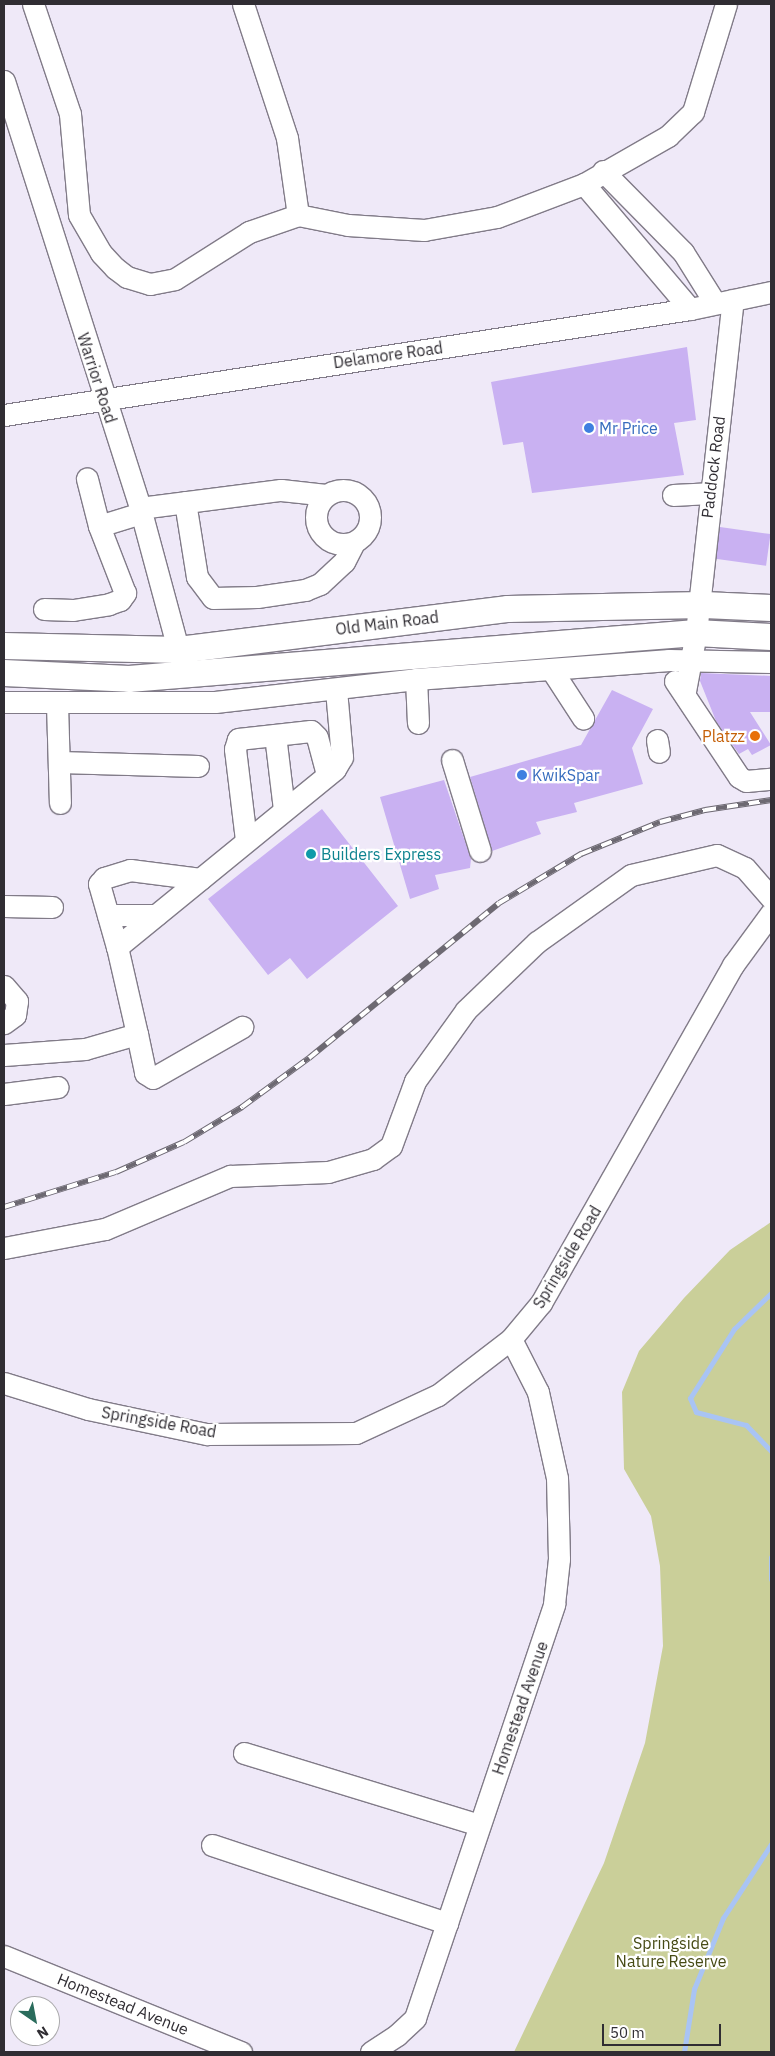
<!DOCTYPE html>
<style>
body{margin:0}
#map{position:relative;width:775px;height:2056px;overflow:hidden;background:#efe9f8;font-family:"IBM Plex Sans",sans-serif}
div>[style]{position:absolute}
.green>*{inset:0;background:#cacf99}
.stream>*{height:5px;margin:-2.5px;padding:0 2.5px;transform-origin:2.5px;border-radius:2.5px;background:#a9c4f4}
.building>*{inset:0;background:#c9b1f2;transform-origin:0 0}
.roads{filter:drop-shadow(1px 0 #817b88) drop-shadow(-1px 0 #817b88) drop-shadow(0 1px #817b88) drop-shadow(0 -1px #817b88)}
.minor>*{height:21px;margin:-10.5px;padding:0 10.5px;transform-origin:10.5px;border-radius:10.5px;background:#fff}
.minor>.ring{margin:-10.5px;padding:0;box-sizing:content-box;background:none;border:21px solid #fff;border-radius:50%}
.major>*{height:26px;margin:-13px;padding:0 13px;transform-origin:13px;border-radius:13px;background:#fff}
.rail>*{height:5.5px;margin-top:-2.75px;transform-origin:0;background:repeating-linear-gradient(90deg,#fff 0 11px,#6d6972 0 22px);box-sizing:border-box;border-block:1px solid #6d6972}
.dots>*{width:14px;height:14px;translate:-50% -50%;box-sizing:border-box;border:2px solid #fff;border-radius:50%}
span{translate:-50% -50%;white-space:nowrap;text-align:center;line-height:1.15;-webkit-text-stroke:4.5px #fff;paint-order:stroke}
.street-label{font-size:16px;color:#302d33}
.shop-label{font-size:16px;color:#366cbe}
.left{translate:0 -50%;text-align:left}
.food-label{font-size:16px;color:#c56008}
.right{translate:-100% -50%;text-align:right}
.culture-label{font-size:16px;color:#0d838f}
.park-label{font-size:16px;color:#474b15}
.frame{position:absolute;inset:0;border:5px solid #302d33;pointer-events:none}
.north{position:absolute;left:10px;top:1996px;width:50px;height:50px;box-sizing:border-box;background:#fff;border:1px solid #acabad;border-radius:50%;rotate:147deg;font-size:14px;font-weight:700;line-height:20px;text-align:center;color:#302d33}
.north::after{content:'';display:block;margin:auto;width:18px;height:22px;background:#2a6c5c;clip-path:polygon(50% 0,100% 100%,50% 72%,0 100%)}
.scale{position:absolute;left:602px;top:2024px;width:119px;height:22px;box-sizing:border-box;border:2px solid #302d33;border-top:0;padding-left:6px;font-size:15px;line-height:18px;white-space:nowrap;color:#302d33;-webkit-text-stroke:4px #fff;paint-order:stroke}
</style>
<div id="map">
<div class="green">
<i style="clip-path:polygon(771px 1222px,771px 2052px,514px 2052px,604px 1863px,645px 1743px,663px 1646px,660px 1566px,651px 1516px,624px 1469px,622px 1392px,639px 1351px,684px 1298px,730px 1250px)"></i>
</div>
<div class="stream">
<i style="left:771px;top:1293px;width:52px;rotate:135.8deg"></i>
<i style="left:734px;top:1329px;width:82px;rotate:122.5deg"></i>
<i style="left:690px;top:1398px;width:15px;rotate:67deg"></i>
<i style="left:696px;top:1412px;width:52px;rotate:14.6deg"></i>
<i style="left:746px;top:1425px;width:36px;rotate:46deg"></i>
<i style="left:771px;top:1557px;width:22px;rotate:90deg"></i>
<i style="left:684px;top:2052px;width:64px;rotate:-81deg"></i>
<i style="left:694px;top:1989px;width:77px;rotate:-67.8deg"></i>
<i style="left:723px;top:1918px;width:88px;rotate:-57deg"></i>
</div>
<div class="building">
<i style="clip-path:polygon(687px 347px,696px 420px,674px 423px,684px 475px,532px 493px,523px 442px,503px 445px,491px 382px)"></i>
<i style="left:720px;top:527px;width:51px;height:32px;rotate:8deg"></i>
<i style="clip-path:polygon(701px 673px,771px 676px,771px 712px,750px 712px,771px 745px,752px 755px,748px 749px,739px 754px,716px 721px,700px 681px)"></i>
<i style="clip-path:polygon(612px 690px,653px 709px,632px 748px,643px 784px,574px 803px,577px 812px,536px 822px,541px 834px,492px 851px,470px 777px,581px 745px)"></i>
<i style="clip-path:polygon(444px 780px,471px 859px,470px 868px,435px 875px,439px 889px,410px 899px,380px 797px)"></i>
<i style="clip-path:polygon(322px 809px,398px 906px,307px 979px,290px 958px,268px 975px,208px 899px)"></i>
</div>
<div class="roads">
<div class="minor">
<i style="left:33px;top:4px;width:116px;rotate:71.4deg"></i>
<i style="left:70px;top:114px;width:101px;rotate:84.9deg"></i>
<i style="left:79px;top:215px;width:44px;rotate:59.9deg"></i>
<i style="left:101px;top:253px;width:21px;rotate:47deg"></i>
<i style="left:115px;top:268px;width:15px;rotate:37deg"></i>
<i style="left:127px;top:277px;width:24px;rotate:17deg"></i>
<i style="left:150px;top:284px;width:25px;rotate:-11deg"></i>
<i style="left:175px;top:279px;width:88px;rotate:-32.4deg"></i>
<i style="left:249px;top:232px;width:52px;rotate:-19.1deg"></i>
<i style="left:298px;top:215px;width:51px;rotate:11.3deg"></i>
<i style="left:348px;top:225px;width:76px;rotate:3.8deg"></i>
<i style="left:424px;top:230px;width:74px;rotate:-10.1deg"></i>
<i style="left:497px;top:217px;width:93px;rotate:-20.8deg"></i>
<i style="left:584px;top:184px;width:97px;rotate:-29.7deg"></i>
<i style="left:668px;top:136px;width:35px;rotate:-44deg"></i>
<i style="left:693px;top:112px;width:113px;rotate:-73deg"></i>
<i style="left:243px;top:4px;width:141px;rotate:71.8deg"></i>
<i style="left:287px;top:138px;width:78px;rotate:81.9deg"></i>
<i style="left:4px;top:81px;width:448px;rotate:72.3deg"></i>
<i style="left:140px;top:508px;width:162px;rotate:74.9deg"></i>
<i style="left:603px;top:171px;width:114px;rotate:45.4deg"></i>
<i style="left:683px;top:252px;width:60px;rotate:57.9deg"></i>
<i style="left:584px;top:184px;width:164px;rotate:49.7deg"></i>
<i style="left:4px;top:415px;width:694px;rotate:-8.78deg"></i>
<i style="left:690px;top:309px;width:83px;rotate:-11.9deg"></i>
<i class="ring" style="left:316px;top:490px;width:33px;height:33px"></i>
<i style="left:673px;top:495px;width:36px;rotate:-3deg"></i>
<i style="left:185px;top:502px;width:76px;rotate:80.9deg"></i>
<i style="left:197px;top:577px;width:26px;rotate:53deg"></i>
<i style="left:213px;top:598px;width:44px;rotate:-1.3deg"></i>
<i style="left:257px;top:597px;width:49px;rotate:-8.3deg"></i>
<i style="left:305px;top:590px;width:16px;rotate:-22deg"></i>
<i style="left:320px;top:584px;width:33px;rotate:-43deg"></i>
<i style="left:344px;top:562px;width:22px;rotate:-63deg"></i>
<i style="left:140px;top:508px;width:142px;rotate:-7.3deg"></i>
<i style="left:281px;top:490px;width:45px;rotate:6.3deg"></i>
<i style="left:99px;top:526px;width:44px;rotate:-17.2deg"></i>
<i style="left:44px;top:609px;width:29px;rotate:2deg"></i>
<i style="left:73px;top:610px;width:36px;rotate:-9deg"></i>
<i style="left:109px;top:604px;width:12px;rotate:-20deg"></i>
<i style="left:120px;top:600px;width:9px;rotate:-54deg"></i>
<i style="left:125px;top:593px;width:72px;rotate:-111.2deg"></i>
<i style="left:99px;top:526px;width:49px;rotate:-104.3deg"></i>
<i style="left:551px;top:669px;width:59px;rotate:56.9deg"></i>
<i style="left:416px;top:679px;width:44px;rotate:87.4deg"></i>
<i style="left:675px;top:681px;width:115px;rotate:56.3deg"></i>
<i style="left:739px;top:777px;width:8px;rotate:30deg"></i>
<i style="left:746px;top:781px;width:25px;rotate:-5deg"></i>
<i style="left:685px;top:691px;width:59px;rotate:-79.3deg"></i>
<i style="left:696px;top:633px;width:335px;rotate:-83.7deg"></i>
<i style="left:4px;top:702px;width:211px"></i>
<i style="left:215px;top:702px;width:202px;rotate:-6.5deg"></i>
<i style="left:416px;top:679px;width:254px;rotate:-4.3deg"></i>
<i style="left:669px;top:660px;width:102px;rotate:1.1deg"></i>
<i style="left:57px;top:704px;width:99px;rotate:88.3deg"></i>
<i style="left:275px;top:735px;width:75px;rotate:83.1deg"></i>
<i style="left:657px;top:740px;width:12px;rotate:81deg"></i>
<i style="left:452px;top:760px;width:95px;rotate:72.9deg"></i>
<i style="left:59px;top:762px;width:139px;rotate:1.6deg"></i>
<i style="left:246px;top:840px;width:92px;rotate:-96.9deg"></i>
<i style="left:235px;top:749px;width:10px;rotate:-73deg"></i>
<i style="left:238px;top:739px;width:73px;rotate:-6.3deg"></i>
<i style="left:311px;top:731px;width:8px;rotate:45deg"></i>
<i style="left:317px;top:737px;width:39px;rotate:75deg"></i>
<i style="left:4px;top:906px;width:48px;rotate:1.2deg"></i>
<i style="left:108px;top:915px;width:48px"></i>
<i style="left:117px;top:947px;width:66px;rotate:-105.9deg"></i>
<i style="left:99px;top:884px;width:8px;rotate:-50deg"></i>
<i style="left:104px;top:878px;width:27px;rotate:-17deg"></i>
<i style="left:130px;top:870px;width:71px;rotate:7.3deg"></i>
<i style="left:4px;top:986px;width:20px;rotate:49deg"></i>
<i style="left:17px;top:1001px;width:14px;rotate:98deg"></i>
<i style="left:15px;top:1015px;width:14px;rotate:144deg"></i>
<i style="left:137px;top:1034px;width:40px;rotate:78deg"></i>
<i style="left:145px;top:1073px;width:9px;rotate:32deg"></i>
<i style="left:153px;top:1078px;width:103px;rotate:-29.8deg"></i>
<i style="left:4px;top:1055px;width:81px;rotate:-4.2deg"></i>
<i style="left:85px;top:1049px;width:54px;rotate:-16.1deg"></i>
<i style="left:137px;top:1034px;width:89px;rotate:-102.9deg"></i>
<i style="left:117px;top:947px;width:281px;rotate:-39.2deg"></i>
<i style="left:335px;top:769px;width:14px;rotate:-60deg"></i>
<i style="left:342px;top:757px;width:67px;rotate:-95.1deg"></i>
<i style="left:4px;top:1094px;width:54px;rotate:-7.4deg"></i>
<i style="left:4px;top:1248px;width:103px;rotate:-10.7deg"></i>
<i style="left:105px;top:1229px;width:136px;rotate:-23deg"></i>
<i style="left:230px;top:1176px;width:98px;rotate:-2.3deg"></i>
<i style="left:328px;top:1172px;width:47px;rotate:-16.1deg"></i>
<i style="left:373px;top:1159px;width:22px;rotate:-36deg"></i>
<i style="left:391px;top:1146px;width:69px;rotate:-69.7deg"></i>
<i style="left:415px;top:1081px;width:87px;rotate:-54.3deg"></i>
<i style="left:466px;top:1010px;width:98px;rotate:-43.8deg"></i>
<i style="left:537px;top:942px;width:115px;rotate:-35.5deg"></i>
<i style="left:631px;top:875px;width:88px;rotate:-13.1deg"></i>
<i style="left:717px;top:855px;width:31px;rotate:25deg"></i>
<i style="left:745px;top:868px;width:40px;rotate:49deg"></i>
<i style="left:4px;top:1383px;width:88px;rotate:17.2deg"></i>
<i style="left:88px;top:1409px;width:122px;rotate:11.9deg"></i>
<i style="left:207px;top:1434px;width:149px;rotate:-0.4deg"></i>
<i style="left:356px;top:1433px;width:90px;rotate:-24.9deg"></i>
<i style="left:438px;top:1395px;width:92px;rotate:-37.5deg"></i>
<i style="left:511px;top:1339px;width:47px;rotate:-50.2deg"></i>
<i style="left:541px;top:1303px;width:389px;rotate:-60.4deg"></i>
<i style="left:733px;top:965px;width:64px;rotate:-53.8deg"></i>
<i style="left:244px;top:1753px;width:246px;rotate:17deg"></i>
<i style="left:212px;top:1845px;width:248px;rotate:18.4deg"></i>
<i style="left:4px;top:1956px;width:256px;rotate:22.1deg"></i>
<i style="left:371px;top:2052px;width:31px;rotate:-33deg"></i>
<i style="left:397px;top:2035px;width:25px;rotate:-43deg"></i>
<i style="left:415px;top:2018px;width:437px;rotate:-71.4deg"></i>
<i style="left:554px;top:1604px;width:45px;rotate:-83.7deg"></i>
<i style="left:559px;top:1559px;width:81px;rotate:-91.4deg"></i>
<i style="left:557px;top:1478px;width:88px;rotate:-102.5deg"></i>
<i style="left:538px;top:1392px;width:59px;rotate:-117deg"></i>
</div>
<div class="major">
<i style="left:4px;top:646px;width:175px;rotate:1.3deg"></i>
<i style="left:179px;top:650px;width:332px;rotate:-7.1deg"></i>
<i style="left:508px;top:609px;width:196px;rotate:-1.2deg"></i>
<i style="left:704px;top:605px;width:67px;rotate:2.6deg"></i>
<i style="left:4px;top:673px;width:125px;rotate:2.7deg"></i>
<i style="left:129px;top:679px;width:569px;rotate:-4.64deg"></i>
<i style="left:696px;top:633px;width:75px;rotate:3.1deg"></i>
</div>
</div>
<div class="rail">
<i style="left:4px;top:1207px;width:117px;rotate:-17.4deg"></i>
<i style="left:116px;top:1172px;width:74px;rotate:-23.8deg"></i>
<i style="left:184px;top:1142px;width:68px;rotate:-31.1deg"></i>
<i style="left:242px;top:1107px;width:83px;rotate:-36.2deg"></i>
<i style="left:309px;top:1058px;width:245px;rotate:-39.2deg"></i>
<i style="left:499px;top:903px;width:96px;rotate:-30.9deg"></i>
<i style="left:581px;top:854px;width:85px;rotate:-22.1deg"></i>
<i style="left:660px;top:822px;width:47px;rotate:-14.9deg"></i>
<i style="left:705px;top:810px;width:67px;rotate:-8.6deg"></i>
</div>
<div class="dots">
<i style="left:589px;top:428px;background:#3f7fe0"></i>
<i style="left:755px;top:736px;background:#e8710a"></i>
<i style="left:522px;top:775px;background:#3f7fe0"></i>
<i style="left:311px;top:854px;background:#0f9aa8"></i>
</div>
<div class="street-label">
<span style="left:388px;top:355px;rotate:-8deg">Delamore Road</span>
<span style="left:97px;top:378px;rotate:72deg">Warrior Road</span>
<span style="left:713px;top:467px;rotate:-83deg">Paddock Road</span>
<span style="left:387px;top:623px;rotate:-7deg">Old Main Road</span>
<span style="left:567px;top:1257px;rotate:-59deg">Springside Road</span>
<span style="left:159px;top:1422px;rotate:10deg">Springside Road</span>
<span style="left:520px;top:1708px;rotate:-71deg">Homestead Avenue</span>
<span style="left:123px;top:2004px;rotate:22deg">Homestead Avenue</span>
</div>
<div class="shop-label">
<span class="left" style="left:599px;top:428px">Mr Price</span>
<span class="left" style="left:532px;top:775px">KwikSpar</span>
</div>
<div class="food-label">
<span class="right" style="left:745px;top:736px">Platzz</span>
</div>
<div class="culture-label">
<span class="left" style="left:321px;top:854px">Builders Express</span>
</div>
<div class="park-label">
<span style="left:671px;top:1952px">Springside<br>Nature Reserve</span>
</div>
<div class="frame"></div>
<div class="north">N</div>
<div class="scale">50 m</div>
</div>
